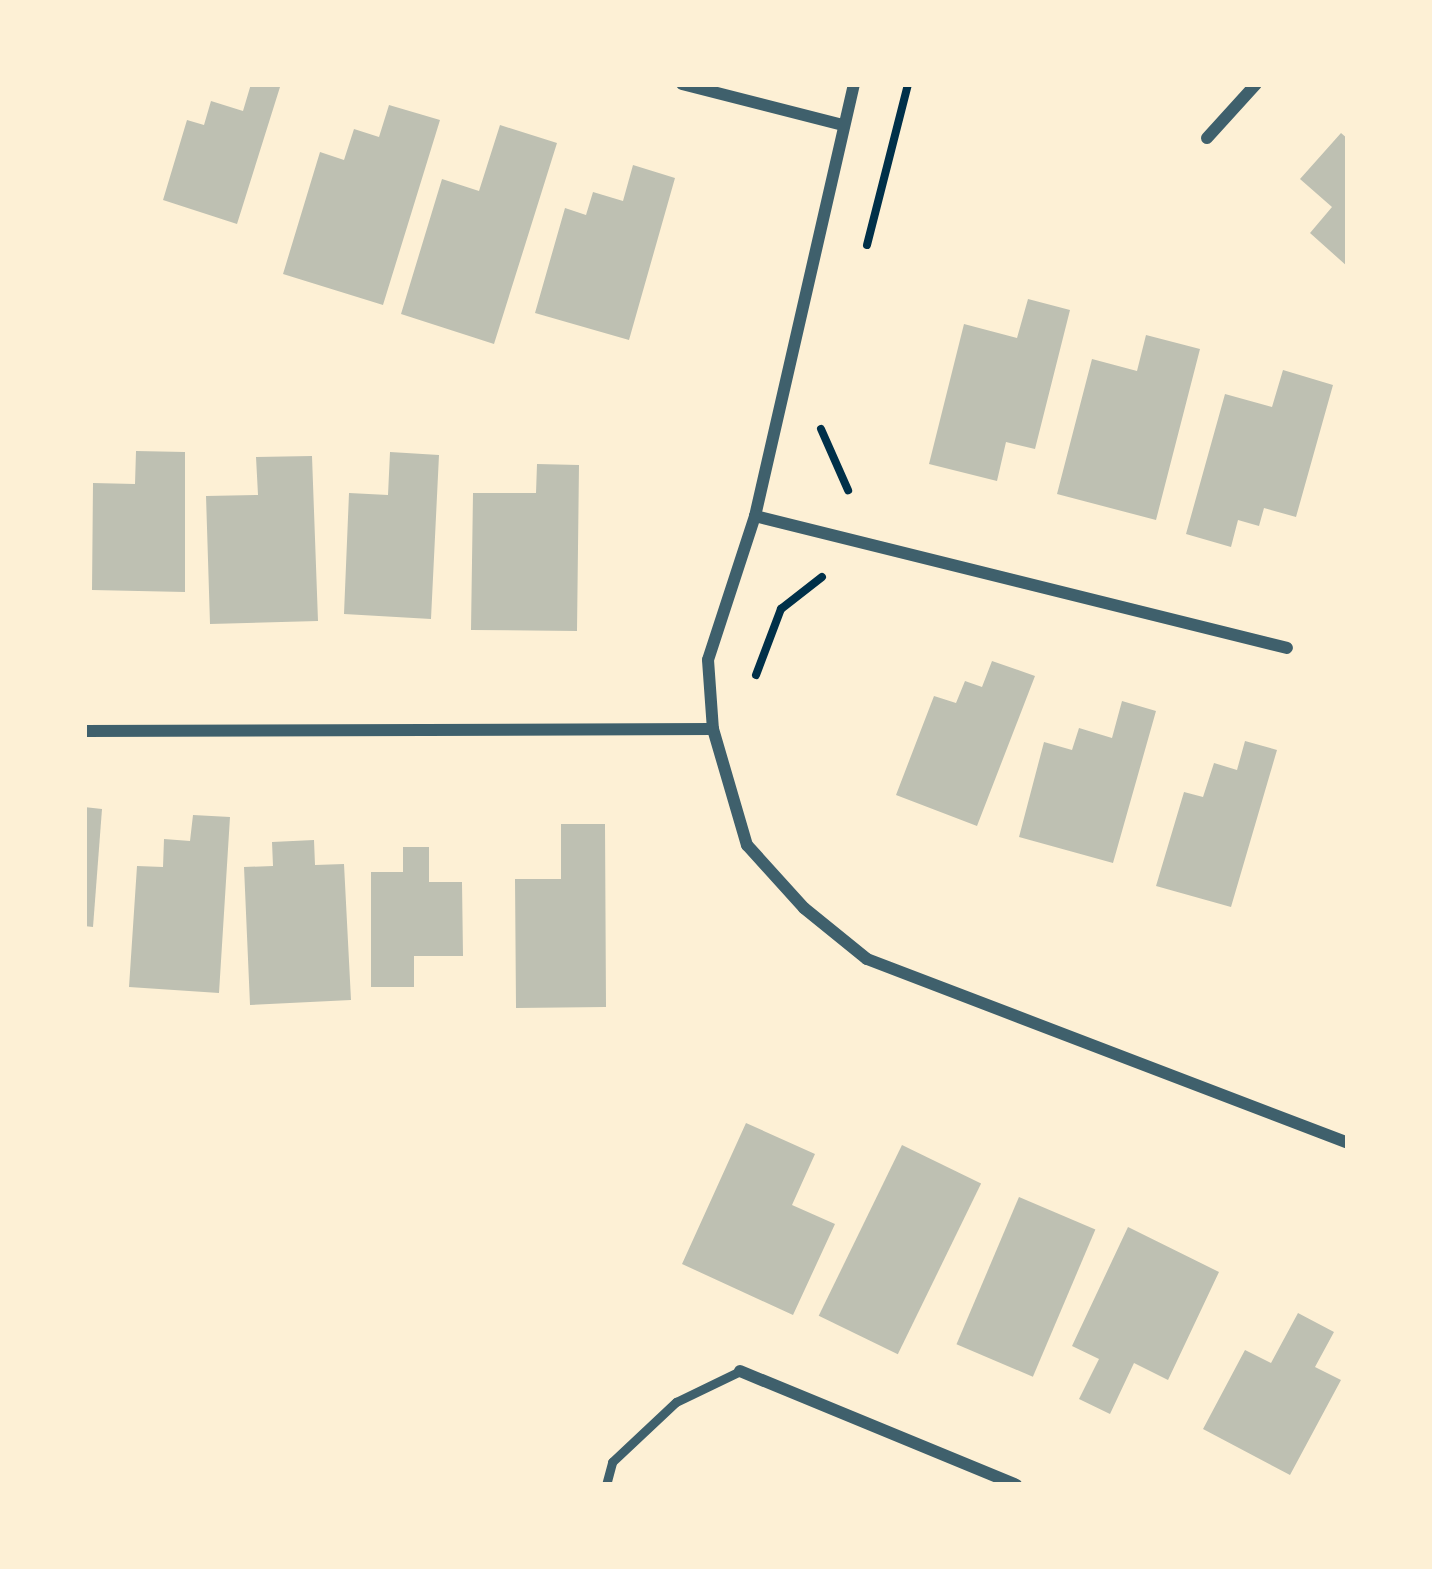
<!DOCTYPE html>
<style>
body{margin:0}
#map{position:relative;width:1432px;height:1569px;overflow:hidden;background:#fdf0d5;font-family:"Work Sans",sans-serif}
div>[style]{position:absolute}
.building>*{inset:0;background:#bec0b2;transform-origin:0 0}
.path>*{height:8px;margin:-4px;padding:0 4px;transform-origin:4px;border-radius:4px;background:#003049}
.service>*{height:9px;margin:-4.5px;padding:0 4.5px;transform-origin:4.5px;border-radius:4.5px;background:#3f606c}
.minor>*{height:12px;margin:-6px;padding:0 6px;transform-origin:6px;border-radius:6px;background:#3f606c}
span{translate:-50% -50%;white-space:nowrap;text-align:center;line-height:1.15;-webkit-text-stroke:9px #fdf0d5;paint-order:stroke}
.frame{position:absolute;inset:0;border:87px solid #fdf0d5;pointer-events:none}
</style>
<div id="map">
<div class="building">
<i style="clip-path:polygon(251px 84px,280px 87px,237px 224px,163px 200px,187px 120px,204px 125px,211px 101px,243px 111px)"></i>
<i style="clip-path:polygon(389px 105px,440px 120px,383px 305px,283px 274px,320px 152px,344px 160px,354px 129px,379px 137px)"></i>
<i style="clip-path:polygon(500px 125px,557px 143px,494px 344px,401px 314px,442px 179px,479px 191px)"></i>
<i style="clip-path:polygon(1341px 133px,1348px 139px,1348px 267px,1310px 233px,1332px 207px,1300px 179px)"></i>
<i style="clip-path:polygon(633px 165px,675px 178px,629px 340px,535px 313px,565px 208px,586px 215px,593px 192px,623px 201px)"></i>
<i style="clip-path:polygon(1028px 299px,1070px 310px,1035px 449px,1006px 442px,997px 481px,929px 464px,964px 324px,1017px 338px)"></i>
<i style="clip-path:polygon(1146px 335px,1200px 349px,1156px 520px,1057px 494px,1092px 359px,1137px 371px)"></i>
<i style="clip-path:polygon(1283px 370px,1333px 385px,1296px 517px,1264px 508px,1259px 526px,1238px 520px,1231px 547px,1186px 534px,1225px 394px,1272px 407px)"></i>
<i style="clip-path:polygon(136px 451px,185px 452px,185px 592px,92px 590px,93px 483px,135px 484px)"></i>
<i style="clip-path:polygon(390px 452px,439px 455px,431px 619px,344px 614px,349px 493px,388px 495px)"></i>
<i style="clip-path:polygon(312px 456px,318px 621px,210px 624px,206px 496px,258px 495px,256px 457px)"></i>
<i style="clip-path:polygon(537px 464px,579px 465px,577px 631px,471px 630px,473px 493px,536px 493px)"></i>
<i style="clip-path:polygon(992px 661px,1035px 676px,977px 826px,896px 795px,934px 696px,956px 703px,965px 681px,982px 687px)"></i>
<i style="clip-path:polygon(1122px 701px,1156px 711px,1113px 863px,1019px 837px,1044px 742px,1072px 750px,1079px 728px,1112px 738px)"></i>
<i style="clip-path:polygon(1245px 741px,1277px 750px,1231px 907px,1156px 886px,1184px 792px,1203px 797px,1214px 763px,1237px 770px)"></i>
<i style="clip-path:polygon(84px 807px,102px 809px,93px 927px,84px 926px)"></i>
<i style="clip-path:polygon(193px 815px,230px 817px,219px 993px,129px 987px,137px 866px,163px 867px,164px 839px,190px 841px)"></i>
<i style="clip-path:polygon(561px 824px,605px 824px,606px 1007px,516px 1008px,515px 879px,561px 879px)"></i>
<i style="clip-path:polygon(314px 840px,315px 865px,344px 864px,351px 1000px,250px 1005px,244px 867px,273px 866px,272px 842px)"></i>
<i style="clip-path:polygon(403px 847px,429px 847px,429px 882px,462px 882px,463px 956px,414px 956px,414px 987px,371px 987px,371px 872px,403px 872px)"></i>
<i style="clip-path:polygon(746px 1123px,815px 1154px,792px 1205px,835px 1224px,793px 1315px,682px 1264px)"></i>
<i style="left:902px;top:1145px;width:88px;height:190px;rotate:26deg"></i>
<i style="left:1019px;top:1197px;width:83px;height:160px;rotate:23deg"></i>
<i style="clip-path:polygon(1128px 1227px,1219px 1272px,1168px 1380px,1134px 1363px,1110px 1414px,1079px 1399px,1099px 1359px,1072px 1346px)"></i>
<i style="clip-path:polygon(1298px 1313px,1334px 1332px,1315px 1367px,1341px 1380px,1290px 1475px,1203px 1429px,1245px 1350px,1271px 1363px)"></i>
</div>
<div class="path">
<i style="left:867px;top:245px;width:166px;rotate:-75.7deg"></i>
<i style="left:821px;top:429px;width:67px;rotate:66.1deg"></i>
<i style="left:756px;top:675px;width:71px;rotate:-69.3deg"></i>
<i style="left:781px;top:609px;width:52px;rotate:-38deg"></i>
</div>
<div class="service">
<i style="left:606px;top:1485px;width:24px;rotate:-75deg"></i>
<i style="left:612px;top:1462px;width:88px;rotate:-43.2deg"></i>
<i style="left:676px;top:1402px;width:71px;rotate:-25.8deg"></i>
</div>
<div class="minor">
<i style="left:682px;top:84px;width:166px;rotate:14.3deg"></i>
<i style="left:854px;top:84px;width:443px;rotate:102.9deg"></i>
<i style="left:755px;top:516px;width:151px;rotate:108.1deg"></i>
<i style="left:708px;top:660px;width:69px;rotate:85.9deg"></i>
<i style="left:713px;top:729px;width:121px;rotate:73.7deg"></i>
<i style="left:747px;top:845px;width:85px;rotate:47.9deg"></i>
<i style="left:804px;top:908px;width:81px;rotate:39deg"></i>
<i style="left:867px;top:959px;width:515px;rotate:20.93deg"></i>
<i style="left:1207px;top:138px;width:73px;rotate:-47.8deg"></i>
<i style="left:755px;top:516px;width:548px;rotate:13.93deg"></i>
<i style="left:84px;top:731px;width:629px;rotate:-0.18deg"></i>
<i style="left:740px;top:1371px;width:299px;rotate:22.4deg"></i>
</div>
<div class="frame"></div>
</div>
